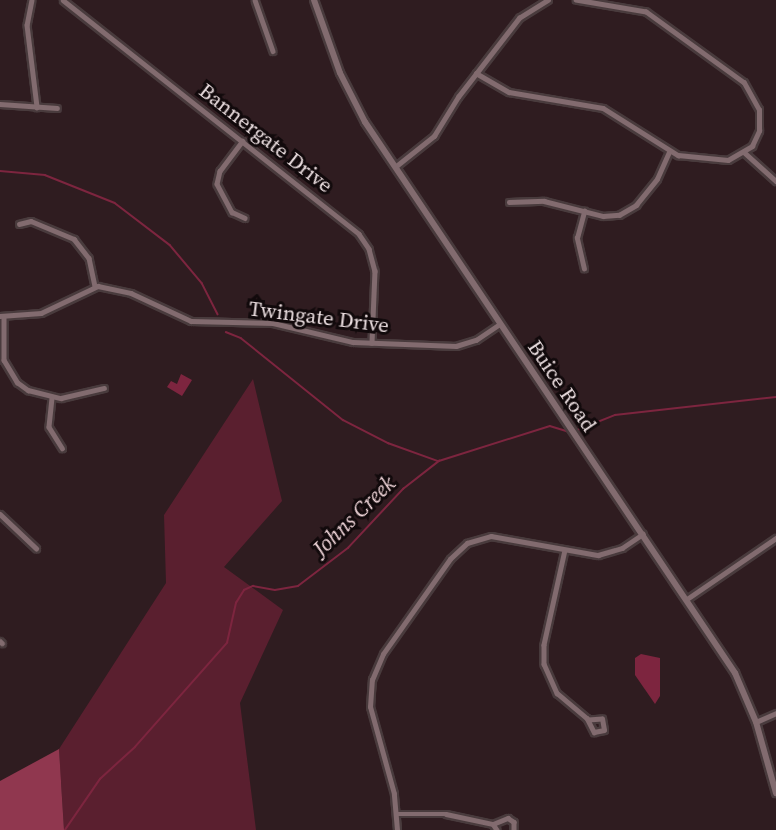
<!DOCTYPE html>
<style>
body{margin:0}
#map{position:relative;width:776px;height:830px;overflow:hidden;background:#2f1c20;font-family:"Source Serif 4",serif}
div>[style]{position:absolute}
.green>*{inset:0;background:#5a1f2f}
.forest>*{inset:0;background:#90374f}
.water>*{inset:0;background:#7d253f}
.stream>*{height:1.5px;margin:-0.75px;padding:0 0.75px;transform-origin:0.75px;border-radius:0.75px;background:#7d253f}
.roads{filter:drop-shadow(2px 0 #493b3d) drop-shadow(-2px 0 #493b3d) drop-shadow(0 2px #493b3d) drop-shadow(0 -2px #493b3d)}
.street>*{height:4.5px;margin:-2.25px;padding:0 2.25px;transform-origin:2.25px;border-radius:2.25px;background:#826b6f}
.secondary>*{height:6px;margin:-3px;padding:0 3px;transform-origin:3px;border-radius:3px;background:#826b6f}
span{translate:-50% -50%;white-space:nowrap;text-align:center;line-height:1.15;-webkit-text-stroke:6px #11090b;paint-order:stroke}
.street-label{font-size:21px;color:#ebdee0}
.water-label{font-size:22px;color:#f3d8dc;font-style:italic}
</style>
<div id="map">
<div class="green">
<i style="clip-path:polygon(253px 379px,282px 501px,224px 567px,283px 610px,240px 703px,256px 830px,64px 830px,59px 749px,166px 583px,164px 515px)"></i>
</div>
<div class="forest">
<i style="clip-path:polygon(59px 749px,64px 830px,0 830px,0 781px)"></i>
</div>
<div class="water">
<i style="clip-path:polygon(181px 374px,192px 380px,182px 396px,167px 387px,171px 381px,177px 384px)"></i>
<i style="clip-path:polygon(641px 654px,660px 658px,660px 696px,655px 704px,635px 675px,635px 658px)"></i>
</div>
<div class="stream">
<i style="left:0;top:171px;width:45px;rotate:5.1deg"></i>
<i style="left:45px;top:175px;width:75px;rotate:21.8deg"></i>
<i style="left:115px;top:203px;width:69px;rotate:37.4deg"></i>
<i style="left:170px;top:245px;width:50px;rotate:49.9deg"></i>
<i style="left:202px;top:283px;width:35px;rotate:63deg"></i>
<i style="left:226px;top:332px;width:16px;rotate:22deg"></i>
<i style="left:241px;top:338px;width:131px;rotate:38.8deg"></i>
<i style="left:343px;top:420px;width:51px;rotate:27.1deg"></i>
<i style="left:388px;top:443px;width:53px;rotate:19.8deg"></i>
<i style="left:575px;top:431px;width:43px;rotate:-21.8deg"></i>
<i style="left:615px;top:415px;width:162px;rotate:-6.4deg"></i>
<i style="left:65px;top:830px;width:62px;rotate:-55.5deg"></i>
<i style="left:100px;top:779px;width:47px;rotate:-42.4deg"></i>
<i style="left:135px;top:747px;width:139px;rotate:-48.5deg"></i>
<i style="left:227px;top:643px;width:41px;rotate:-77.3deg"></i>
<i style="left:236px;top:603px;width:15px;rotate:-58deg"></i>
<i style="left:244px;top:590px;width:10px;rotate:-24deg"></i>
<i style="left:253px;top:586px;width:22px;rotate:10deg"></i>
<i style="left:275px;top:590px;width:23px;rotate:-10deg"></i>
<i style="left:298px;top:586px;width:63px;rotate:-37.2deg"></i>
<i style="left:348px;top:548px;width:81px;rotate:-47deg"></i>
<i style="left:403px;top:489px;width:46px;rotate:-37.9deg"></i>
<i style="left:439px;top:461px;width:116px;rotate:-17.5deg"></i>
<i style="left:550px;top:426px;width:21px;rotate:17deg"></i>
</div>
<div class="roads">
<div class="street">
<i style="left:32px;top:0;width:25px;rotate:101deg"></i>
<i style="left:27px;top:25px;width:83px;rotate:83deg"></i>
<i style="left:63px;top:0;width:377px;rotate:38.3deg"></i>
<i style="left:359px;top:234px;width:18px;rotate:56deg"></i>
<i style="left:369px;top:249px;width:23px;rotate:75deg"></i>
<i style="left:375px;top:271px;width:72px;rotate:92.4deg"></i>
<i style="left:255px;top:0;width:54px;rotate:70.6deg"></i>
<i style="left:476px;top:73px;width:38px;rotate:30deg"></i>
<i style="left:509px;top:92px;width:95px;rotate:9.7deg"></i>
<i style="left:603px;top:108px;width:89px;rotate:32.1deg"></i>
<i style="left:678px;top:155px;width:50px;rotate:5.7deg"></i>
<i style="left:728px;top:160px;width:28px;rotate:-30deg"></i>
<i style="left:752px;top:146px;width:17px;rotate:-65deg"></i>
<i style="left:759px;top:131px;width:21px;rotate:-90deg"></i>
<i style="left:759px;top:110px;width:31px;rotate:-119deg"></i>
<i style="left:744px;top:83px;width:121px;rotate:-144.1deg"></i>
<i style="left:646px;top:12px;width:71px;rotate:-170.3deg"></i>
<i style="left:0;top:104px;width:57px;rotate:4deg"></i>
<i style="left:243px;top:141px;width:38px;rotate:127deg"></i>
<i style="left:220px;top:171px;width:13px;rotate:103deg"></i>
<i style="left:217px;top:184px;width:32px;rotate:62deg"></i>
<i style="left:232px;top:212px;width:14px;rotate:25deg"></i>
<i style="left:745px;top:153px;width:42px;rotate:42.1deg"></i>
<i style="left:395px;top:167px;width:50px;rotate:-38.5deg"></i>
<i style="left:434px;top:136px;width:46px;rotate:-58.4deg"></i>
<i style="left:458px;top:97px;width:100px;rotate:-52.3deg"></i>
<i style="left:519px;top:18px;width:34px;rotate:-32deg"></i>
<i style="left:509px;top:202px;width:35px;rotate:-2deg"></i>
<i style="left:544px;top:201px;width:61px;rotate:14.3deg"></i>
<i style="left:603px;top:216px;width:16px;rotate:-4deg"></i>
<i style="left:619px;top:215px;width:20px;rotate:-30deg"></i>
<i style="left:636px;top:205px;width:33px;rotate:-51deg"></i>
<i style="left:657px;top:179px;width:30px;rotate:-66deg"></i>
<i style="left:19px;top:224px;width:12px;rotate:-14deg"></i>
<i style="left:31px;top:221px;width:47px;rotate:22.7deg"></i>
<i style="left:74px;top:239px;width:24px;rotate:52deg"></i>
<i style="left:89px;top:258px;width:29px;rotate:78deg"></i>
<i style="left:584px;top:269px;width:32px;rotate:-103deg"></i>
<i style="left:577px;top:238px;width:28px;rotate:-75deg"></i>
<i style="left:0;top:316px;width:41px;rotate:-4.2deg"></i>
<i style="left:41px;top:313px;width:63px;rotate:-25.3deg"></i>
<i style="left:98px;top:286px;width:34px;rotate:12deg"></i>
<i style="left:131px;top:293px;width:66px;rotate:25deg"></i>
<i style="left:191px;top:321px;width:82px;rotate:1.4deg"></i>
<i style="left:273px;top:323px;width:82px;rotate:13.4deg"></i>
<i style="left:353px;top:342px;width:103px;rotate:2.2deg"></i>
<i style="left:456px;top:346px;width:21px;rotate:-17deg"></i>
<i style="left:476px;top:340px;width:29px;rotate:-34deg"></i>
<i style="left:4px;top:317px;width:43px;rotate:90deg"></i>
<i style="left:4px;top:360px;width:26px;rotate:59deg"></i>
<i style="left:17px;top:382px;width:14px;rotate:36deg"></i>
<i style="left:28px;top:390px;width:34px;rotate:14deg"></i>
<i style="left:61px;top:398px;width:44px;rotate:-13.1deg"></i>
<i style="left:52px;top:398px;width:29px;rotate:96deg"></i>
<i style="left:49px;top:427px;width:25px;rotate:58deg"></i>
<i style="left:0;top:514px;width:50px;rotate:43.4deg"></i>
<i style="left:565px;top:550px;width:97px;rotate:102.5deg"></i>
<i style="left:544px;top:645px;width:19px;rotate:90deg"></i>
<i style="left:544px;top:664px;width:32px;rotate:66deg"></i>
<i style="left:557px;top:693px;width:39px;rotate:40deg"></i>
<i style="left:587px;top:718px;width:16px;rotate:63deg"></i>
<i style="left:594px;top:732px;width:10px;rotate:-11deg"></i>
<i style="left:604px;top:730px;width:11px;rotate:-100deg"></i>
<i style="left:602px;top:719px;width:13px;rotate:176deg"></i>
<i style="left:687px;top:599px;width:108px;rotate:-34.4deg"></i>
<i style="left:0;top:641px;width:3px;rotate:45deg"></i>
<i style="left:756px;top:722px;width:22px;rotate:-24deg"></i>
<i style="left:398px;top:814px;width:48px"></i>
<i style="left:446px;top:814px;width:48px;rotate:12deg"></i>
<i style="left:493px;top:824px;width:7px;rotate:56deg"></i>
<i style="left:493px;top:824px;width:16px;rotate:-22deg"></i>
<i style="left:508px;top:818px;width:7px;rotate:34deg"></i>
<i style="left:514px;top:822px;width:8px;rotate:90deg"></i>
<i style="left:397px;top:830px;width:36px;rotate:-95deg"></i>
<i style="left:394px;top:794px;width:90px;rotate:-105.4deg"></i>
<i style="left:370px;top:707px;width:27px;rotate:-86deg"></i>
<i style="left:372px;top:680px;width:28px;rotate:-67deg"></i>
<i style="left:383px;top:654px;width:116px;rotate:-54.8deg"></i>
<i style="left:450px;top:559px;width:23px;rotate:-43deg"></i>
<i style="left:467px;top:543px;width:25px;rotate:-16deg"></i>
<i style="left:491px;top:536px;width:109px;rotate:10.1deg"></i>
<i style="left:598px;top:555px;width:25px;rotate:-16deg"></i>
<i style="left:622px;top:548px;width:25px;rotate:-34deg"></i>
</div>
<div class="secondary">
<i style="left:314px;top:0;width:77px;rotate:70.4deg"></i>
<i style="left:340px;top:73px;width:55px;rotate:63deg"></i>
<i style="left:365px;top:122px;width:664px;rotate:56.12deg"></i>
<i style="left:735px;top:673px;width:53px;rotate:66.8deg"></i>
<i style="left:756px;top:722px;width:74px;rotate:74.3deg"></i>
</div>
</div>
<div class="street-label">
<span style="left:266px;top:138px;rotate:38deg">Bannergate Drive</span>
<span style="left:319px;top:317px;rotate:7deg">Twingate Drive</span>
<span style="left:562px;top:386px;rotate:56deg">Buice Road</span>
</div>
<div class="water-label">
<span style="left:354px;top:516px;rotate:-44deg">Johns Creek</span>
</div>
</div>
